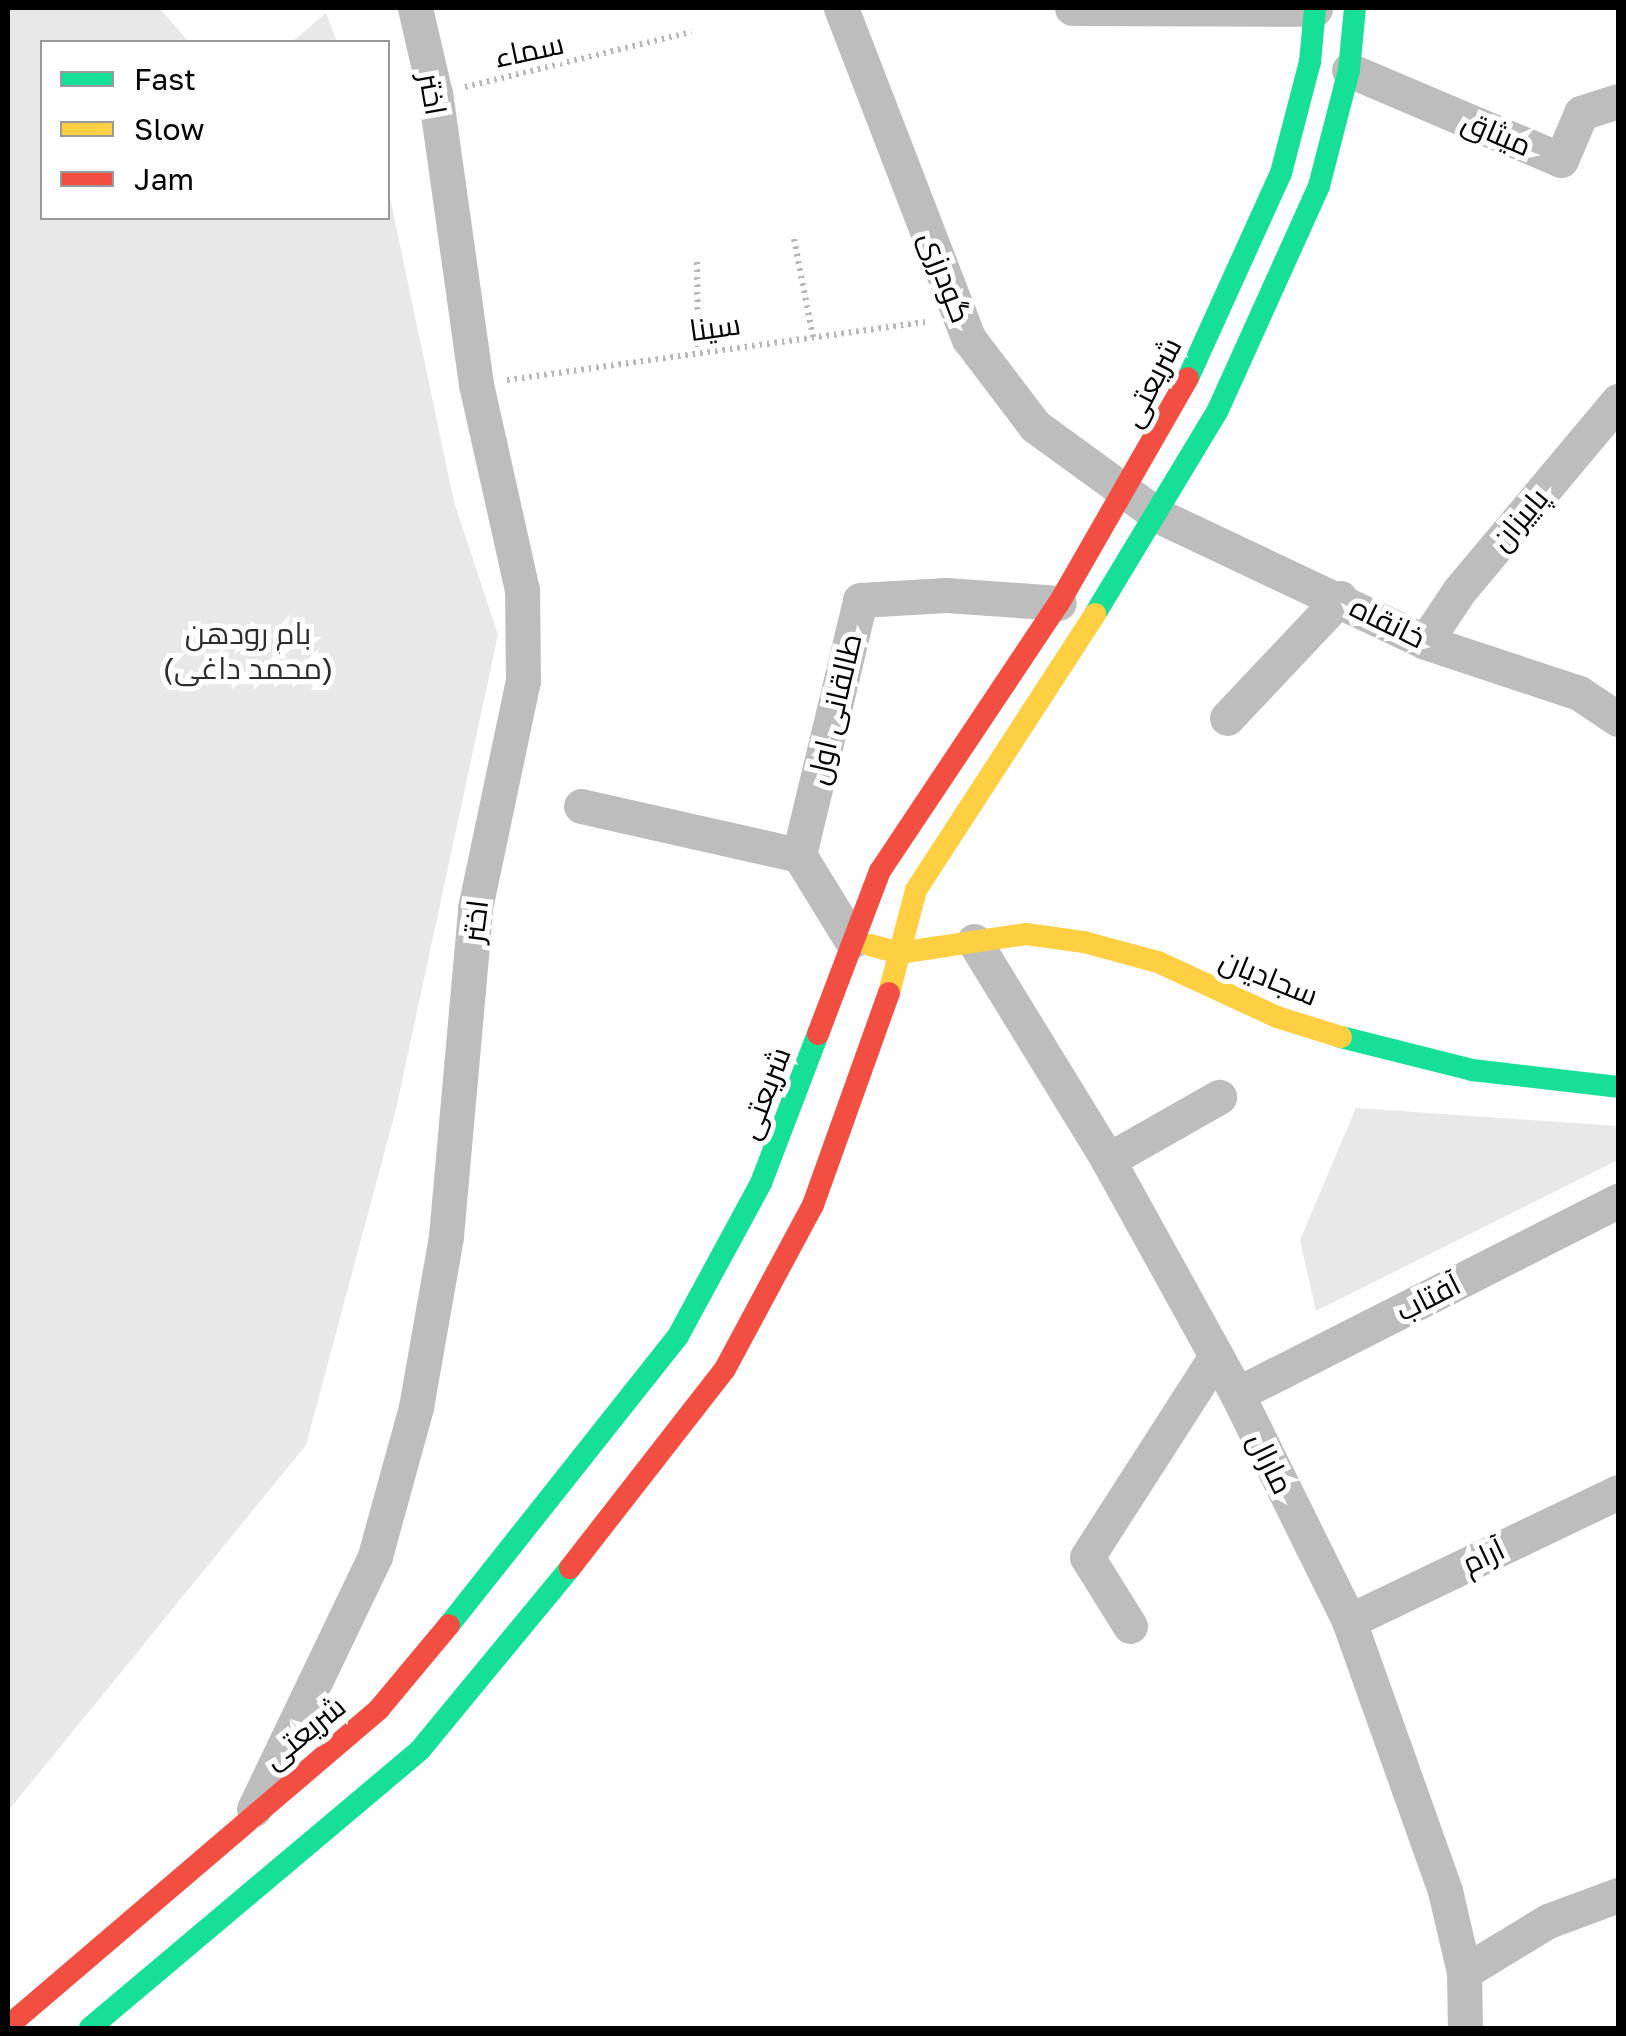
<!DOCTYPE html>
<meta charset="utf-8">
<style>
body{margin:0}
#map{position:relative;width:1626px;height:2036px;overflow:hidden;background:#fff;font-family:"Golos Text",Cairo,sans-serif}
div>[style]{position:absolute}
.green>*{inset:0;background:#e8e8e8}
.path>*{height:6px;margin-top:-3px;transform-origin:0;background:repeating-linear-gradient(90deg,#b8b8b8 0 2.5px,transparent 0 7.5px)}
.street>*{height:35px;margin:-17.5px;padding:0 17.5px;transform-origin:17.5px;border-radius:17.5px;background:#bdbdbd}
.fast>*{height:22px;margin:-11px;padding:0 11px;transform-origin:11px;border-radius:11px;background:#16e098}
.slow>*{height:22px;margin:-11px;padding:0 11px;transform-origin:11px;border-radius:11px;background:#ffcf43}
.jam>*{height:22px;margin:-11px;padding:0 11px;transform-origin:11px;border-radius:11px;background:#f24e42}
span{translate:-50% -50%;white-space:nowrap;text-align:center;line-height:1.15;-webkit-text-stroke:10px #fff;paint-order:stroke}
.street-label{font-size:30px;color:#000}
.park-label{font-size:30px;color:#2d2d2d}
.frame{position:absolute;inset:0;border:10px solid #000;pointer-events:none}
.legend{position:absolute;left:40px;top:40px;width:350px;height:180px;box-sizing:border-box;background:#fff;border:2px solid #999;margin:0;padding:12px 18px;list-style:none;font-size:30px;color:#000}
.legend li{display:flex;align-items:center;gap:20px;height:50px}
.legend b{width:50px;border:2px solid #999}
</style>
<div id="map">
<div class="green">
<i style="clip-path:polygon(8px 8px,159px 8px,189px 42px,42px 42px,42px 218px,388px 218px,388px 188px,454px 502px,498px 635px,396px 1109px,306px 1445px,8px 1811px)"></i>
<i style="clip-path:polygon(326px 13px,337px 42px,292px 42px)"></i>
<i style="clip-path:polygon(1356px 1108px,1618px 1126px,1618px 1160px,1316px 1311px,1300px 1240px)"></i>
</div>
<div class="path">
<i style="left:465px;top:87px;width:233px;rotate:-13.7deg"></i>
<i style="left:794px;top:239px;width:100px;rotate:79deg"></i>
<i style="left:697px;top:262px;width:90px;rotate:89.4deg"></i>
<i style="left:507px;top:380px;width:422px;rotate:-7.9deg"></i>
</div>
<div class="street">
<i style="left:841px;top:8px;width:355px;rotate:68.9deg"></i>
<i style="left:969px;top:339px;width:109px;rotate:52.8deg"></i>
<i style="left:1035px;top:426px;width:153px;rotate:36deg"></i>
<i style="left:1159px;top:516px;width:294px;rotate:25.3deg"></i>
<i style="left:1425px;top:642px;width:162px;rotate:18.3deg"></i>
<i style="left:1579px;top:693px;width:47px;rotate:33.7deg"></i>
<i style="left:1072px;top:8px;width:243px;rotate:0.2deg"></i>
<i style="left:1349px;top:70px;width:230px;rotate:23deg"></i>
<i style="left:1561px;top:160px;width:51px;rotate:-66.9deg"></i>
<i style="left:1581px;top:113px;width:39px;rotate:-18deg"></i>
<i style="left:1425px;top:642px;width:61px;rotate:-56.3deg"></i>
<i style="left:1459px;top:591px;width:248px;rotate:-50.1deg"></i>
<i style="left:1227px;top:718px;width:165px;rotate:-46.7deg"></i>
<i style="left:581px;top:806px;width:223px;rotate:12.7deg"></i>
<i style="left:852px;top:941px;width:101px;rotate:-121.6deg"></i>
<i style="left:799px;top:855px;width:262px;rotate:-76.5deg"></i>
<i style="left:860px;top:600px;width:86px;rotate:-3.3deg"></i>
<i style="left:946px;top:595px;width:113px;rotate:4deg"></i>
<i style="left:974px;top:941px;width:257px;rotate:58.5deg"></i>
<i style="left:1108px;top:1160px;width:267px;rotate:61.1deg"></i>
<i style="left:1237px;top:1394px;width:253px;rotate:63.7deg"></i>
<i style="left:1349px;top:1621px;width:287px;rotate:70.4deg"></i>
<i style="left:1445px;top:1891px;width:83px;rotate:76.8deg"></i>
<i style="left:1464px;top:1972px;width:56px;rotate:89deg"></i>
<i style="left:1108px;top:1160px;width:128px;rotate:-29.6deg"></i>
<i style="left:1237px;top:1394px;width:427px;rotate:-26.9deg"></i>
<i style="left:1349px;top:1621px;width:298px;rotate:-25.6deg"></i>
<i style="left:1130px;top:1626px;width:81px;rotate:-121.9deg"></i>
<i style="left:1087px;top:1557px;width:239px;rotate:-57.3deg"></i>
<i style="left:254px;top:1809px;width:280px;rotate:-64.4deg"></i>
<i style="left:375px;top:1556px;width:155px;rotate:-74.6deg"></i>
<i style="left:416px;top:1407px;width:174px;rotate:-80deg"></i>
<i style="left:446px;top:1236px;width:329px;rotate:-84.9deg"></i>
<i style="left:475px;top:908px;width:232px;rotate:-78.1deg"></i>
<i style="left:523px;top:681px;width:91px;rotate:-90.6deg"></i>
<i style="left:522px;top:590px;width:211px;rotate:-102.6deg"></i>
<i style="left:476px;top:384px;width:293px;rotate:-98deg"></i>
<i style="left:435px;top:94px;width:88px;rotate:-103.1deg"></i>
<i style="left:1464px;top:1972px;width:98px;rotate:-31.3deg"></i>
<i style="left:1548px;top:1921px;width:75px;rotate:-20.4deg"></i>
</div>
<div class="fast">
<i style="left:1188px;top:378px;width:225px;rotate:-65.6deg"></i>
<i style="left:1281px;top:173px;width:115px;rotate:-75.4deg"></i>
<i style="left:1310px;top:62px;width:54px;rotate:-84.7deg"></i>
<i style="left:1095px;top:614px;width:236px;rotate:-58.9deg"></i>
<i style="left:1217px;top:412px;width:248px;rotate:-65.7deg"></i>
<i style="left:1319px;top:186px;width:120px;rotate:-75.5deg"></i>
<i style="left:1349px;top:70px;width:62px;rotate:-84.5deg"></i>
<i style="left:1341px;top:1037px;width:135px;rotate:14.1deg"></i>
<i style="left:1472px;top:1070px;width:147px;rotate:6.6deg"></i>
<i style="left:449px;top:1625px;width:369px;rotate:-51.6deg"></i>
<i style="left:678px;top:1336px;width:174px;rotate:-61.5deg"></i>
<i style="left:761px;top:1183px;width:160px;rotate:-69.1deg"></i>
<i style="left:90px;top:2028px;width:431px;rotate:-40.1deg"></i>
<i style="left:420px;top:1750px;width:236px;rotate:-50.5deg"></i>
</div>
<div class="slow">
<i style="left:870px;top:945px;width:30px;rotate:15deg"></i>
<i style="left:899px;top:953px;width:128px;rotate:-8.5deg"></i>
<i style="left:1026px;top:934px;width:59px;rotate:7.9deg"></i>
<i style="left:1084px;top:942px;width:77px;rotate:15.1deg"></i>
<i style="left:1158px;top:962px;width:131px;rotate:24.8deg"></i>
<i style="left:1277px;top:1017px;width:67px;rotate:17.4deg"></i>
<i style="left:889px;top:993px;width:106px;rotate:-75.3deg"></i>
<i style="left:916px;top:890px;width:329px;rotate:-57deg"></i>
</div>
<div class="jam">
<i style="left:818px;top:1034px;width:174px;rotate:-69.2deg"></i>
<i style="left:880px;top:871px;width:322px;rotate:-56.3deg"></i>
<i style="left:1059px;top:603px;width:259px;rotate:-60.2deg"></i>
<i style="left:570px;top:1568px;width:252px;rotate:-52.1deg"></i>
<i style="left:725px;top:1369px;width:186px;rotate:-61.8deg"></i>
<i style="left:813px;top:1205px;width:225px;rotate:-70.3deg"></i>
<i style="left:8px;top:2026px;width:488px;rotate:-40.5deg"></i>
<i style="left:379px;top:1709px;width:109px;rotate:-50.2deg"></i>
</div>
<div class="street-label">
<span style="left:529px;top:50px;rotate:-12deg">سماء</span>
<span style="left:433px;top:94px;rotate:80deg">اختر</span>
<span style="left:1497px;top:133px;rotate:23deg">میثاق</span>
<span style="left:946px;top:277px;rotate:69deg">گودرزی</span>
<span style="left:715px;top:327px;rotate:-8deg">سینا</span>
<span style="left:1151px;top:382px;rotate:-63deg">شریعتی</span>
<span style="left:1519px;top:519px;rotate:-50deg">پاییزان</span>
<span style="left:1388px;top:622px;rotate:26deg">خانقاه</span>
<span style="left:834px;top:709px;rotate:-77deg">طالقانی اول</span>
<span style="left:475px;top:921px;rotate:-83deg">اختر</span>
<span style="left:1269px;top:977px;rotate:22deg">سجادیان</span>
<span style="left:764px;top:1093px;rotate:-69deg">شریعتی</span>
<span style="left:1428px;top:1297px;rotate:-27deg">آفتاب</span>
<span style="left:1271px;top:1463px;rotate:64deg">مارال</span>
<span style="left:1483px;top:1556px;rotate:-25deg">آرام</span>
<span style="left:304px;top:1732px;rotate:-39deg">شریعتی</span>
</div>
<div class="park-label">
<span style="left:248px;top:650px">بام رودهن<br>(محمد داغی)</span>
</div>
<div class="frame"></div>
<ul class="legend">
<li><b style="height:12px;background:#16e098"></b>Fast</li>
<li><b style="height:12px;background:#ffcf43"></b>Slow</li>
<li><b style="height:12px;background:#f24e42"></b>Jam</li>
</ul>
</div>
